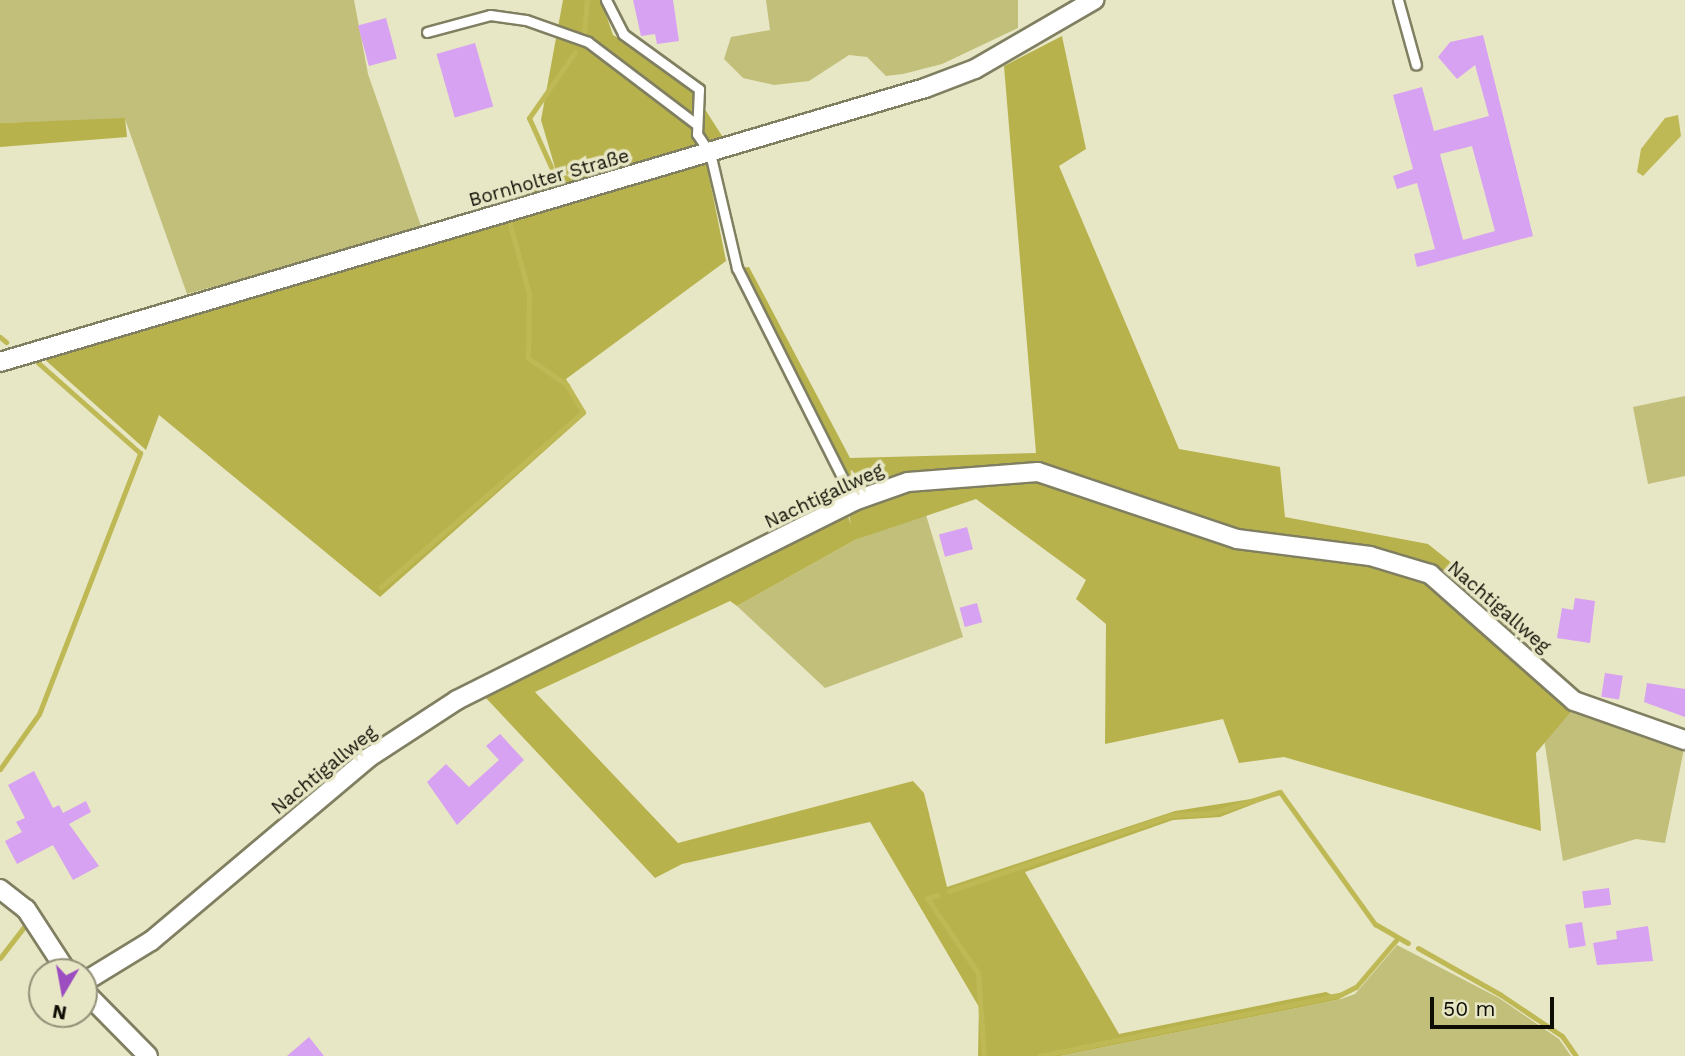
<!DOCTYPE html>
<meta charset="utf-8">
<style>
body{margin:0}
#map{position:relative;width:1685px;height:1056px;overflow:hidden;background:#e7e6c5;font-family:"Work Sans",sans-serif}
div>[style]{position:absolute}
.green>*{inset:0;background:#c2bf7b}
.forest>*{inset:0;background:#b8b24d}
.water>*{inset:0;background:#bfb955}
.stream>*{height:5px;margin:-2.5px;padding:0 2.5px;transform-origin:2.5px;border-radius:2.5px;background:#bfb955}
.building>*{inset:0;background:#d7a2f1;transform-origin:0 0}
.roads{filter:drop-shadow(2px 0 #807f61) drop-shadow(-2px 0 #807f61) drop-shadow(0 2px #807f61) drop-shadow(0 -2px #807f61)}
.lane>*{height:9px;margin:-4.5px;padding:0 4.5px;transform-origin:4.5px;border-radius:4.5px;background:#fff}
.street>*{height:18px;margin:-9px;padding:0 9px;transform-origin:9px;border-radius:9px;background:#fff}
span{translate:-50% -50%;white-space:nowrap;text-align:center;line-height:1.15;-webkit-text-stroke:7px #e7e6c5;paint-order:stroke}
.street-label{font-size:19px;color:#0f0e04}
.north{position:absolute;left:28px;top:958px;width:70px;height:70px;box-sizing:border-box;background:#e7e6c5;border:2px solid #919078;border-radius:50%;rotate:190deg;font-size:19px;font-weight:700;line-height:28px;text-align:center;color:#0f0e04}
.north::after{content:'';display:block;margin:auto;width:24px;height:32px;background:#9c4ec0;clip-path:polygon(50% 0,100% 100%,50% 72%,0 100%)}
.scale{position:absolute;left:1430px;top:997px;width:124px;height:32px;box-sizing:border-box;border:4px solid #0f0e04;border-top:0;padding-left:9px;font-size:21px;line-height:24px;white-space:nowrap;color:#0f0e04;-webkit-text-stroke:5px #e7e6c5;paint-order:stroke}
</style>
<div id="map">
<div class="green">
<i style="clip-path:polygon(0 0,354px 0,368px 74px,422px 229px,187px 294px,125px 119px,0 123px)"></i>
<i style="clip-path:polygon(766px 0,1018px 0,1018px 28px,942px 64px,903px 74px,886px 76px,867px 57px,849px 55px,809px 81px,774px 85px,743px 78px,724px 59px,731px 37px,770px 30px)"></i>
<i style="clip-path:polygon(1685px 396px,1685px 476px,1648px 484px,1633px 407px)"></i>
<i style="clip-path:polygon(926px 515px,963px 637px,825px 688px,737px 606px,855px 540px)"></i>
<i style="clip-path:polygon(1574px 708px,1619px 728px,1685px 744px,1665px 843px,1636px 839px,1563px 861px,1544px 739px)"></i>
<i style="clip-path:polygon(1397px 945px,1499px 998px,1559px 1039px,1571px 1056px,1060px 1056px,1341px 999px,1355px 994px)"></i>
</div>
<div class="forest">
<i style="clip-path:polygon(563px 0,601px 0,613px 35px,685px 78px,724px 139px,561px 188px,541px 120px)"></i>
<i style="clip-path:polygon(1062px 36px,1086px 149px,1059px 166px,1179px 449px,1280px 467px,1285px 517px,1428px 544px,1530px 626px,1513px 653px,1574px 708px,1536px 753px,1541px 831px,1284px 757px,1239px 763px,1223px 719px,1105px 744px,1106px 624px,1076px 599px,1086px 580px,976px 499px,855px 540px,737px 606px,730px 601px,535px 692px,678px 843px,913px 781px,924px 793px,947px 887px,1175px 811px,1277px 795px,1220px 817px,1173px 820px,1025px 872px,1119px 1034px,1326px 992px,1341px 999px,1060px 1056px,978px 1056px,979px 1007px,870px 822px,682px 864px,655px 878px,485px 697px,480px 678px,842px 497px,851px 525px,848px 509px,860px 503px,741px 268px,749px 267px,850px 458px,1036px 453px,1004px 66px)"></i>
<i style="clip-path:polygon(125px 118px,127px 137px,0 147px,0 123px)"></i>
<i style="clip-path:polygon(706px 161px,726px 261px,566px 379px,586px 414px,380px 597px,159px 415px,146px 450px,42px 357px)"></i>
</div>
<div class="water">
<i style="clip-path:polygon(1678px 115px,1681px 136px,1643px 176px,1637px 172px,1641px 149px,1665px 118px)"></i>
</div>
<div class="stream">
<i style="left:584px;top:33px;width:33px;rotate:-85deg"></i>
<i style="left:503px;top:201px;width:58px;rotate:-21.3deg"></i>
<i style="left:557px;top:180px;width:68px;rotate:-114.3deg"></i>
<i style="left:529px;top:118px;width:80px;rotate:-55.1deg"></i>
<i style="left:0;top:337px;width:8px;rotate:40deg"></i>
<i style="left:381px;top:587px;width:267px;rotate:-40.9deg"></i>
<i style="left:583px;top:412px;width:31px;rotate:-121deg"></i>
<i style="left:567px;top:385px;width:47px;rotate:-145.3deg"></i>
<i style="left:528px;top:358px;width:64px;rotate:-89.1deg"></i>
<i style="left:529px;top:294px;width:73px;rotate:-105.2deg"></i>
<i style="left:0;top:769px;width:67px;rotate:-54.7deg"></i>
<i style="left:39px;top:714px;width:280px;rotate:-68.8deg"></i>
<i style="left:140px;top:453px;width:137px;rotate:-138.5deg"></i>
<i style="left:949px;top:891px;width:236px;rotate:-18.8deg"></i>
<i style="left:1172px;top:815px;width:40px;rotate:-2.9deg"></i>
<i style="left:1212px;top:813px;width:71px;rotate:-17.2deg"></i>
<i style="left:1280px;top:792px;width:163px;rotate:54.3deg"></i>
<i style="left:1375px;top:924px;width:38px;rotate:30deg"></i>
<i style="left:938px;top:895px;width:11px;rotate:165deg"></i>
<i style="left:927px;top:898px;width:91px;rotate:55.8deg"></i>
<i style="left:978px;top:973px;width:83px;rotate:85.9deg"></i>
<i style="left:1418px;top:948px;width:95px;rotate:29.5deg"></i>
<i style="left:1501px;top:995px;width:73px;rotate:33.9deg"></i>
<i style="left:1562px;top:1036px;width:24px;rotate:55deg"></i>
<i style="left:0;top:958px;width:44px;rotate:-52.4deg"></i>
<i style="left:1039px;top:1056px;width:307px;rotate:-11.5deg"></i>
<i style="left:1340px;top:995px;width:18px;rotate:-27deg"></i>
<i style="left:1356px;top:987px;width:63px;rotate:-49.5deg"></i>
</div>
<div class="building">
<i style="clip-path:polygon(633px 0,673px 0,679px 41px,657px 44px,655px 34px,641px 36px)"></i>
<i style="left:386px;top:18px;width:42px;height:29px;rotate:75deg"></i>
<i style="clip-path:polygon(evenodd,1483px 35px,1533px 236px,1417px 267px,1414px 254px,1435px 249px,1417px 183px,1397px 189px,1393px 176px,1413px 169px,1393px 95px,1422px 87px,1434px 131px,1489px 116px,1475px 65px,1457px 79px,1438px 57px,1450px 42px,1483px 35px,1472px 146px,1495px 231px,1463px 240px,1440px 154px,1472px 146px)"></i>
<i style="left:475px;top:43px;width:66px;height:40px;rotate:74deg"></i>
<i style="left:967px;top:527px;width:23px;height:29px;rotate:75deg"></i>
<i style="clip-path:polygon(1575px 598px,1595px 601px,1590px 643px,1557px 638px,1562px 608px,1573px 610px)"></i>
<i style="left:977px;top:603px;width:20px;height:18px;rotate:75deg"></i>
<i style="left:1605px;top:673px;width:18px;height:24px;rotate:9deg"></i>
<i style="clip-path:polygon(1647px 683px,1685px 689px,1685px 717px,1644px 702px)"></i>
<i style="clip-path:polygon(500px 734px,524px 760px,457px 825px,427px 782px,446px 764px,469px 787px,499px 760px,486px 746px)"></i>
<i style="clip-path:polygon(34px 771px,53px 808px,59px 805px,63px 813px,86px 801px,91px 812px,69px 824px,99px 866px,73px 880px,53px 845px,17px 864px,5px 841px,22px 832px,16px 822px,25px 818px,8px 785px)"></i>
<i style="left:1609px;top:888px;width:17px;height:27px;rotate:83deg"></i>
<i style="left:1582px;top:922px;width:24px;height:17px;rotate:81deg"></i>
<i style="clip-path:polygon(1648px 926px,1653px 961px,1597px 965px,1593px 943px,1617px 939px,1616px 931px)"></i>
<i style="clip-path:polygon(309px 1037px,324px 1056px,287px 1056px)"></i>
</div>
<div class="roads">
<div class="lane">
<i style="left:606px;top:0;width:38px;rotate:63deg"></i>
<i style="left:623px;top:34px;width:94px;rotate:35.9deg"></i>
<i style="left:699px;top:89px;width:45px;rotate:92.5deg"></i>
<i style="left:697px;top:134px;width:23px;rotate:56deg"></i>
<i style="left:710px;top:153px;width:118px;rotate:76.8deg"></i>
<i style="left:737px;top:268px;width:261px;rotate:63.3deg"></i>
<i style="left:1398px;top:0;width:67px;rotate:74.5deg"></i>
<i style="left:427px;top:32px;width:65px;rotate:-15.1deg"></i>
<i style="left:490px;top:15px;width:36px;rotate:8deg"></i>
<i style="left:526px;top:20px;width:66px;rotate:19.5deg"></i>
<i style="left:588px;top:42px;width:136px;rotate:37.2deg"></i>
</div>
<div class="street">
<i style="left:0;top:362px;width:965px;rotate:-16.5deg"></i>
<i style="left:925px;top:88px;width:53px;rotate:-20.8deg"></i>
<i style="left:975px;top:69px;width:138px;rotate:-30.1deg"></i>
<i style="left:0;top:889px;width:33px;rotate:38deg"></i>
<i style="left:26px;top:909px;width:75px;rotate:56.9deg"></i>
<i style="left:84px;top:982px;width:79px;rotate:-31.5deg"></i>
<i style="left:151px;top:941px;width:284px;rotate:-40.1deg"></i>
<i style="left:368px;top:758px;width:106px;rotate:-33.1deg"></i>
<i style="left:457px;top:700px;width:444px;rotate:-26.6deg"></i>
<i style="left:854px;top:501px;width:57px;rotate:-19.4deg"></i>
<i style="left:908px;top:482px;width:130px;rotate:-4.4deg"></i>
<i style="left:1038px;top:472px;width:210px;rotate:18.6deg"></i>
<i style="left:1237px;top:539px;width:134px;rotate:7.3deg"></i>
<i style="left:1370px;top:556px;width:63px;rotate:16.7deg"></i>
<i style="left:1430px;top:574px;width:192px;rotate:41.4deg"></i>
<i style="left:1574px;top:701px;width:118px;rotate:19.4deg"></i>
<i style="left:84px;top:991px;width:91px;rotate:45.4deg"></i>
</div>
</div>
<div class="street-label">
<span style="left:549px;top:178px;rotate:-16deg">Bornholter Straße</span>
<span style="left:824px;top:496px;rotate:-25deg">Nachtigallweg</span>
<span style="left:1499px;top:607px;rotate:41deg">Nachtigallweg</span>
<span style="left:324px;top:770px;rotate:-39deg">Nachtigallweg</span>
</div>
<div class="north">N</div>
<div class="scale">50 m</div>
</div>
